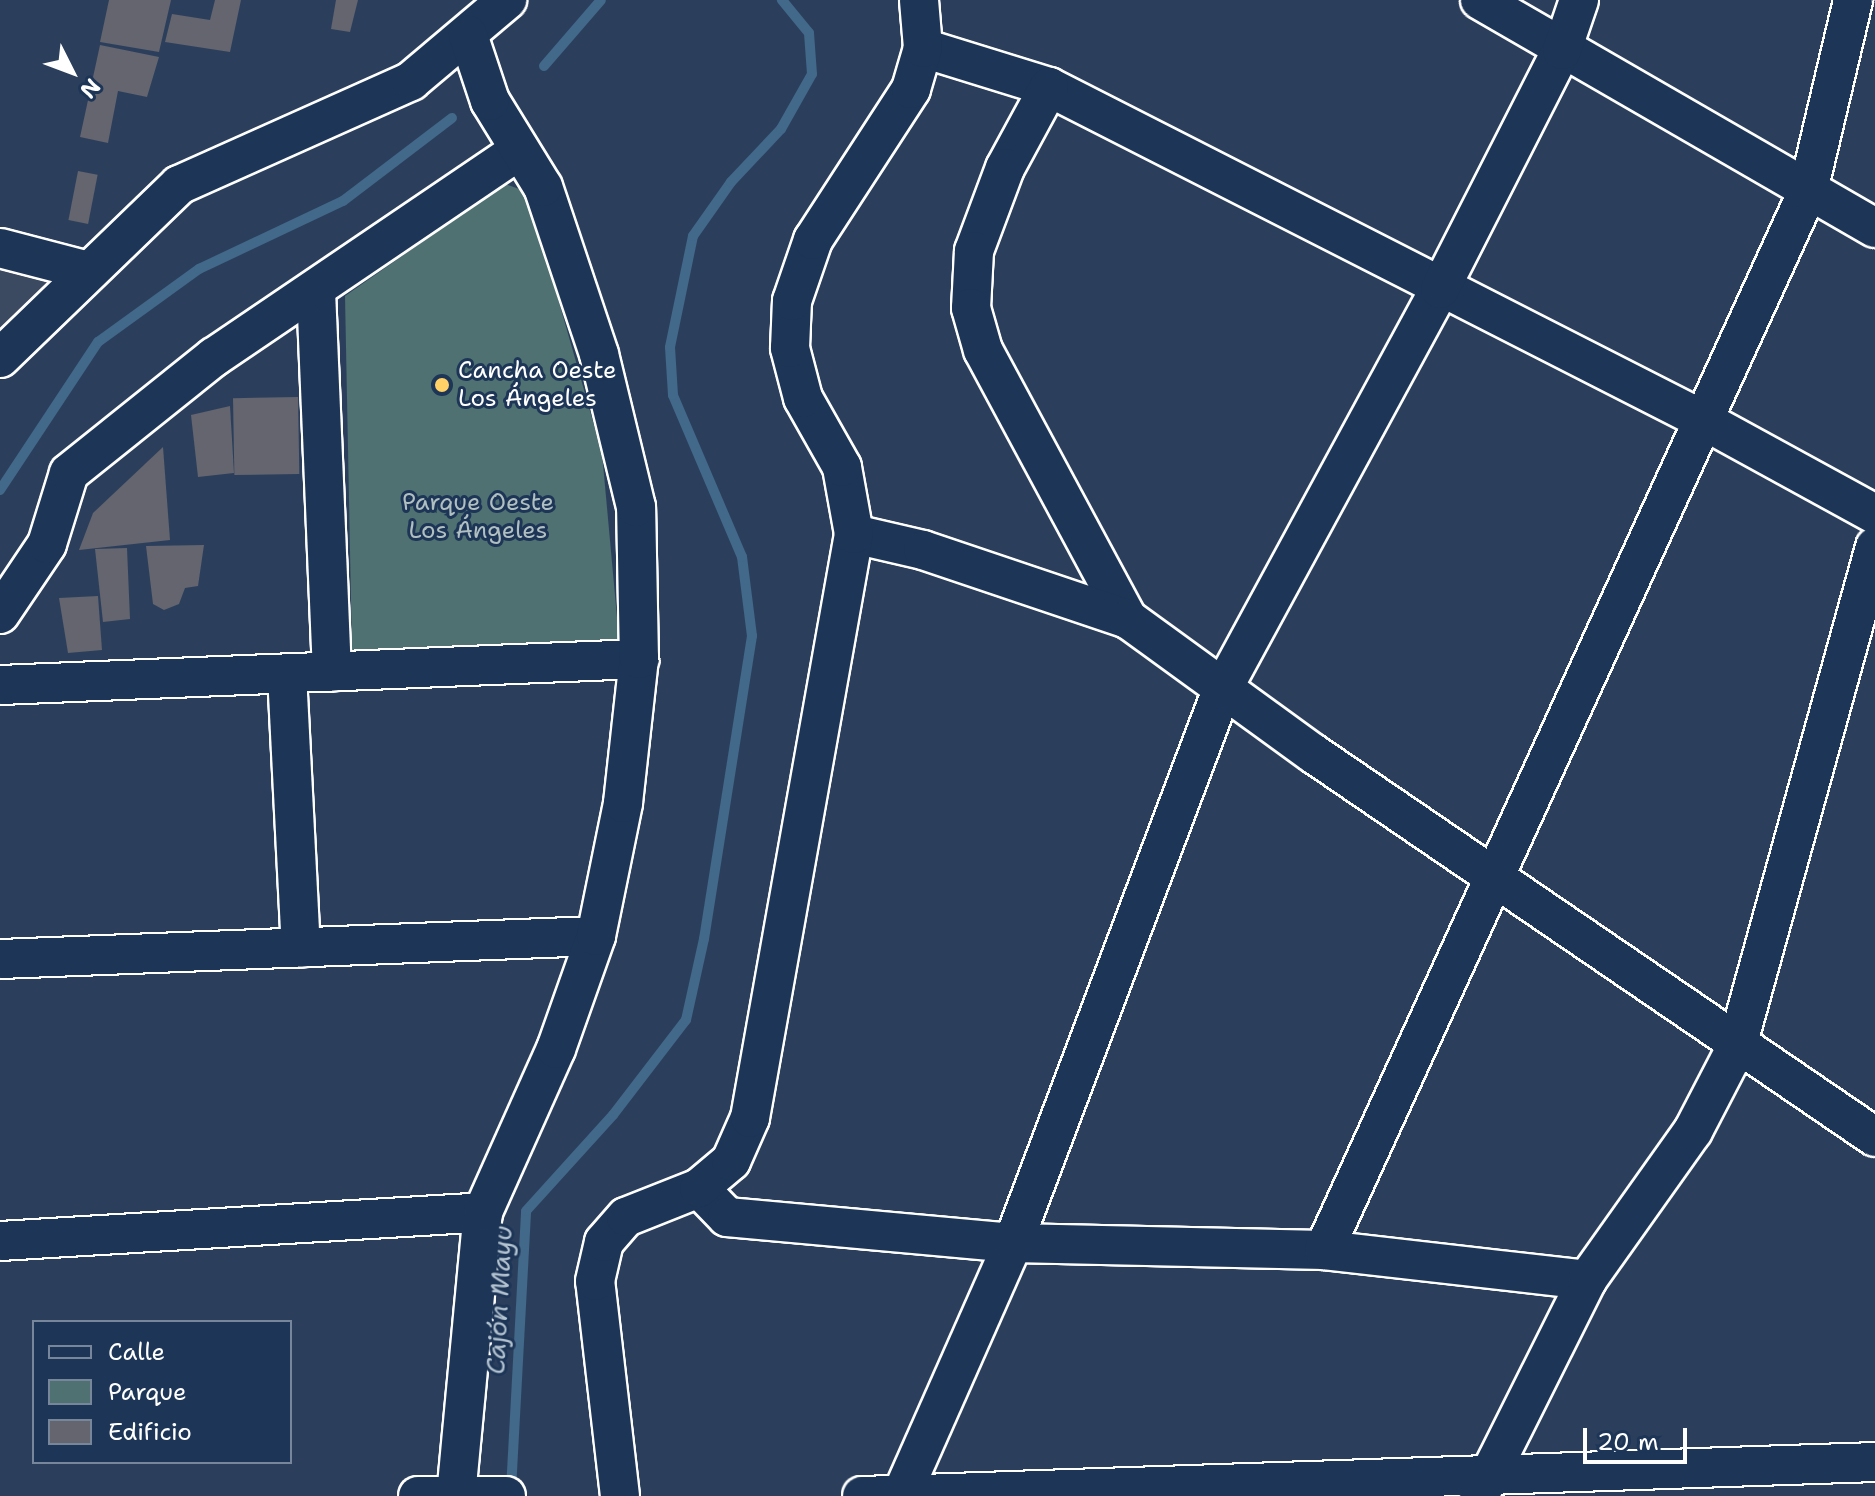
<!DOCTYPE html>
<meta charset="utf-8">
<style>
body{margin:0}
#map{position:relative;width:1875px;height:1496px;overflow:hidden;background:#2b3f5c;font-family:"Shantell Sans",sans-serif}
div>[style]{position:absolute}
.built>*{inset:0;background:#3c4a61}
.green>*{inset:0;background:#4f7171}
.stream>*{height:10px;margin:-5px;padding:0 5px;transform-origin:5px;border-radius:5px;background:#42688a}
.building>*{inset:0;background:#64656e;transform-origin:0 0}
.roads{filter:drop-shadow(2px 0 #fff) drop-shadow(-2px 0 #fff) drop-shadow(0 2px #fff) drop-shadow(0 -2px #fff)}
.minor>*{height:38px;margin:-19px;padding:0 19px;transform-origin:19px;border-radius:19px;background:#1d3557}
.dots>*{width:22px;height:22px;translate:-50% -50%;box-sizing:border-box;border:4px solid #1d3557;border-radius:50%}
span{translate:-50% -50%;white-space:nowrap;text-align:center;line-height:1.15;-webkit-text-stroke:6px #1d3557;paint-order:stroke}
.poi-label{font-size:24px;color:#fff}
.left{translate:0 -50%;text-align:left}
.park-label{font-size:24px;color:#b0bfbf}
.water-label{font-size:26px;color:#b3c3d0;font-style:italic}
.legend{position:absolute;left:32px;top:1320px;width:260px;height:144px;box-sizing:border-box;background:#1d3557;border:2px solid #77869a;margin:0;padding:10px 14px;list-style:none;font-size:24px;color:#fff}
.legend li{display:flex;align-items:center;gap:16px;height:40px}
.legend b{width:40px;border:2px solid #77869a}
.north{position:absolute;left:32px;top:32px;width:80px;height:80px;-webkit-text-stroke:6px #1d3557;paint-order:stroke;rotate:132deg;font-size:22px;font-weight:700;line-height:32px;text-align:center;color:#fff}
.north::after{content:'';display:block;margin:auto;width:28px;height:36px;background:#fff;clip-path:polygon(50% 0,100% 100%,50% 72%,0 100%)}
.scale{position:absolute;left:1583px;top:1428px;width:104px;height:36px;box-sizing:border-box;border:4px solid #fff;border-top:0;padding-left:10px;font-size:24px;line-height:28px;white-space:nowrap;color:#fff;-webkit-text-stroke:6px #1d3557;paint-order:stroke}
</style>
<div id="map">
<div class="built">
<i style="clip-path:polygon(0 269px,50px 281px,0 332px)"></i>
</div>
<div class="green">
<i style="clip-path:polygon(505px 184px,522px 190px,547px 260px,602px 453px,619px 639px,352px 652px,345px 296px)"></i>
</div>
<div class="stream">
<i style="left:544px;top:66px;width:87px;rotate:-49.2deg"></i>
<i style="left:0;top:490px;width:178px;rotate:-56.5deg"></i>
<i style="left:98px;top:342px;width:125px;rotate:-35.9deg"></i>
<i style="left:199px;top:269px;width:159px;rotate:-25.3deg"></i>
<i style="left:343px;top:201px;width:137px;rotate:-37.3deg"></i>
<i style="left:511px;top:1490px;width:279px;rotate:-86.9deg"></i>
<i style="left:526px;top:1211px;width:130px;rotate:-47.8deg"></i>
<i style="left:613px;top:1115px;width:120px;rotate:-52.5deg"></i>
<i style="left:686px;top:1020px;width:83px;rotate:-77.5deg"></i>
<i style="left:704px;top:939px;width:307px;rotate:-81deg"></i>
<i style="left:752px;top:636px;width:80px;rotate:-97.2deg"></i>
<i style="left:742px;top:557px;width:176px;rotate:-113.1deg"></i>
<i style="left:673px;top:395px;width:48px;rotate:-93.6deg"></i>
<i style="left:670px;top:347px;width:113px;rotate:-78.3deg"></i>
<i style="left:693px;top:236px;width:66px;rotate:-54.9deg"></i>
<i style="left:731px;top:182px;width:73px;rotate:-46.7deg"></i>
<i style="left:781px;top:129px;width:63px;rotate:-60.6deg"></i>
<i style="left:812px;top:74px;width:41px;rotate:-94.2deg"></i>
<i style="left:809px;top:33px;width:43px;rotate:-129.3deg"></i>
</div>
<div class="building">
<i style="clip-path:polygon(109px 0,171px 0,159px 52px,100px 42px)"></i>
<i style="clip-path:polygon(215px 0,241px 0,230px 52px,165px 42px,172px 14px,210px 20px)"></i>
<i style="clip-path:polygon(336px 0,358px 0,350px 32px,331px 29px)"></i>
<i style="clip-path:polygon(100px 45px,159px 57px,147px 97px,118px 91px,108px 143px,80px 137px)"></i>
<i style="left:78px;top:171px;width:20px;height:50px;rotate:11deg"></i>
<i style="left:298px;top:397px;width:77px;height:65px;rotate:89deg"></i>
<i style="clip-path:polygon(230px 406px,234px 473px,198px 477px,191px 415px)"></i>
<i style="clip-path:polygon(163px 447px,170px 540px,79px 550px,93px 513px)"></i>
<i style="clip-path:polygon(204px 545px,198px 586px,185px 588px,179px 604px,164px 610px,153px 604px,146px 546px)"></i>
<i style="clip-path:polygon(127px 548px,130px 619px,103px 622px,95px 549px)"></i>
<i style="clip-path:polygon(98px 596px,102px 650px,68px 653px,59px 598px)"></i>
</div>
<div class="roads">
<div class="minor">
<i style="left:1480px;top:0;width:456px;rotate:30deg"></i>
<i style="left:923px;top:48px;width:132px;rotate:17.2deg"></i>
<i style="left:1049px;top:87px;width:734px;rotate:26.98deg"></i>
<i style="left:1703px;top:420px;width:196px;rotate:28.7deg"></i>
<i style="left:1049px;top:87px;width:92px;rotate:118.5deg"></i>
<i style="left:1005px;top:168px;width:89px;rotate:110.5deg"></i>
<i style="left:974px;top:251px;width:57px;rotate:93deg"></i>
<i style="left:971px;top:308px;width:44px;rotate:74.1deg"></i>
<i style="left:983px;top:350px;width:306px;rotate:61.7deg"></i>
<i style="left:0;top:248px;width:88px;rotate:14.5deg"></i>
<i style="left:316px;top:291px;width:381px;rotate:87.6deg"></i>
<i style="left:0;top:358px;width:249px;rotate:-44deg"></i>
<i style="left:179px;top:185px;width:254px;rotate:-24.1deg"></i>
<i style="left:411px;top:81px;width:126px;rotate:-40.2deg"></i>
<i style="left:854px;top:534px;width:71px;rotate:13.1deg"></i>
<i style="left:923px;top:550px;width:216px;rotate:18.6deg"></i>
<i style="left:1128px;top:619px;width:230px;rotate:36deg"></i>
<i style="left:1314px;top:754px;width:679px;rotate:34.32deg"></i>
<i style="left:0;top:614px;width:84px;rotate:-56.1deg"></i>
<i style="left:47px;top:544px;width:74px;rotate:-72.8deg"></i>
<i style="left:69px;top:473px;width:186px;rotate:-38.7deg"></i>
<i style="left:214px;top:357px;width:367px;rotate:-34.1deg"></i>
<i style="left:287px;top:674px;width:274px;rotate:87.1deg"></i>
<i style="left:0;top:685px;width:640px;rotate:-2.33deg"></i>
<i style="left:0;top:959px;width:596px;rotate:-2.21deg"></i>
<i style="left:699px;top:1188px;width:40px;rotate:46deg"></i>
<i style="left:727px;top:1217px;width:287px;rotate:5.2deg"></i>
<i style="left:1013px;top:1243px;width:311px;rotate:1.3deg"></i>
<i style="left:1324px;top:1250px;width:265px;rotate:6.5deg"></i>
<i style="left:0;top:1241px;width:484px;rotate:-3.4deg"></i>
<i style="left:1324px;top:1250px;width:1164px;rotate:-65.44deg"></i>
<i style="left:1808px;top:191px;width:196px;rotate:-76.7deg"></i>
<i style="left:418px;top:1496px;width:88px"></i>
<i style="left:456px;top:1496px;width:285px;rotate:-84.6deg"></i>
<i style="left:483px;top:1212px;width:179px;rotate:-65.9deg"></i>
<i style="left:556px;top:1049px;width:120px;rotate:-70.5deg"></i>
<i style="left:596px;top:936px;width:136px;rotate:-78.5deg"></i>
<i style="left:623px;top:803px;width:145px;rotate:-83.7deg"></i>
<i style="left:639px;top:659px;width:152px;rotate:-91.1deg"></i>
<i style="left:636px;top:507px;width:157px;rotate:-103.6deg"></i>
<i style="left:599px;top:354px;width:176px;rotate:-108.5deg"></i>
<i style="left:543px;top:187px;width:101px;rotate:-121.6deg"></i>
<i style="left:490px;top:101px;width:70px;rotate:-108.4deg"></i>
<i style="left:620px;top:1496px;width:216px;rotate:-96.6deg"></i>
<i style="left:595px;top:1281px;width:40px;rotate:-77deg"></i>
<i style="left:604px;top:1242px;width:33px;rotate:-49deg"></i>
<i style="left:626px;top:1217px;width:79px;rotate:-21.7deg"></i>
<i style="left:699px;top:1188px;width:42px;rotate:-40.2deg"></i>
<i style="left:731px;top:1161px;width:47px;rotate:-66.2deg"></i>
<i style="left:750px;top:1118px;width:593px;rotate:-79.9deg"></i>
<i style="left:854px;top:534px;width:68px;rotate:-100.2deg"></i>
<i style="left:842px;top:467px;width:79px;rotate:-119.5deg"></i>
<i style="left:803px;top:398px;width:52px;rotate:-104.6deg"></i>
<i style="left:790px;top:348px;width:47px;rotate:-87.6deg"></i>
<i style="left:792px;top:301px;width:65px;rotate:-71deg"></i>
<i style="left:813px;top:240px;width:180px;rotate:-57deg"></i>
<i style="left:911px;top:89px;width:43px;rotate:-73.7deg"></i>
<i style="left:923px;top:48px;width:48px;rotate:-94.8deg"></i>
<i style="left:862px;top:1496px;width:1014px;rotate:-1.92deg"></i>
<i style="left:901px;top:1496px;width:277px;rotate:-66.1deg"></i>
<i style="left:1013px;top:1243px;width:591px;rotate:-69.3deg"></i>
<i style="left:1222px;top:690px;width:456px;rotate:-61.5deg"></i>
<i style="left:1440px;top:289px;width:268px;rotate:-63deg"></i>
<i style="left:1562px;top:50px;width:53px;rotate:-71.2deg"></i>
<i style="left:1479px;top:1496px;width:241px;rotate:-63.4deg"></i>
<i style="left:1587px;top:1280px;width:183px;rotate:-54.6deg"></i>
<i style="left:1693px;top:1131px;width:96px;rotate:-62.6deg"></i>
<i style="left:1737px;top:1046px;width:518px;rotate:-74.54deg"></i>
</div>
</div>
<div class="dots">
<i style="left:442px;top:385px;background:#ffd166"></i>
</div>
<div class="poi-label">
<span class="left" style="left:458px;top:385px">Cancha Oeste<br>Los Ángeles</span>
</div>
<div class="park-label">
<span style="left:478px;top:517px">Parque Oeste<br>Los Ángeles</span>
</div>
<div class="water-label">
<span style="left:499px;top:1300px;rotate:-87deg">Cajón Mayu</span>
</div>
<ul class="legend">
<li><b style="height:10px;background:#1d3557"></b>Calle</li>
<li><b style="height:22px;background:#4f7171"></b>Parque</li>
<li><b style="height:22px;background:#64656e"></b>Edificio</li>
</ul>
<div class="north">N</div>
<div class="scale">20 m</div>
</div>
